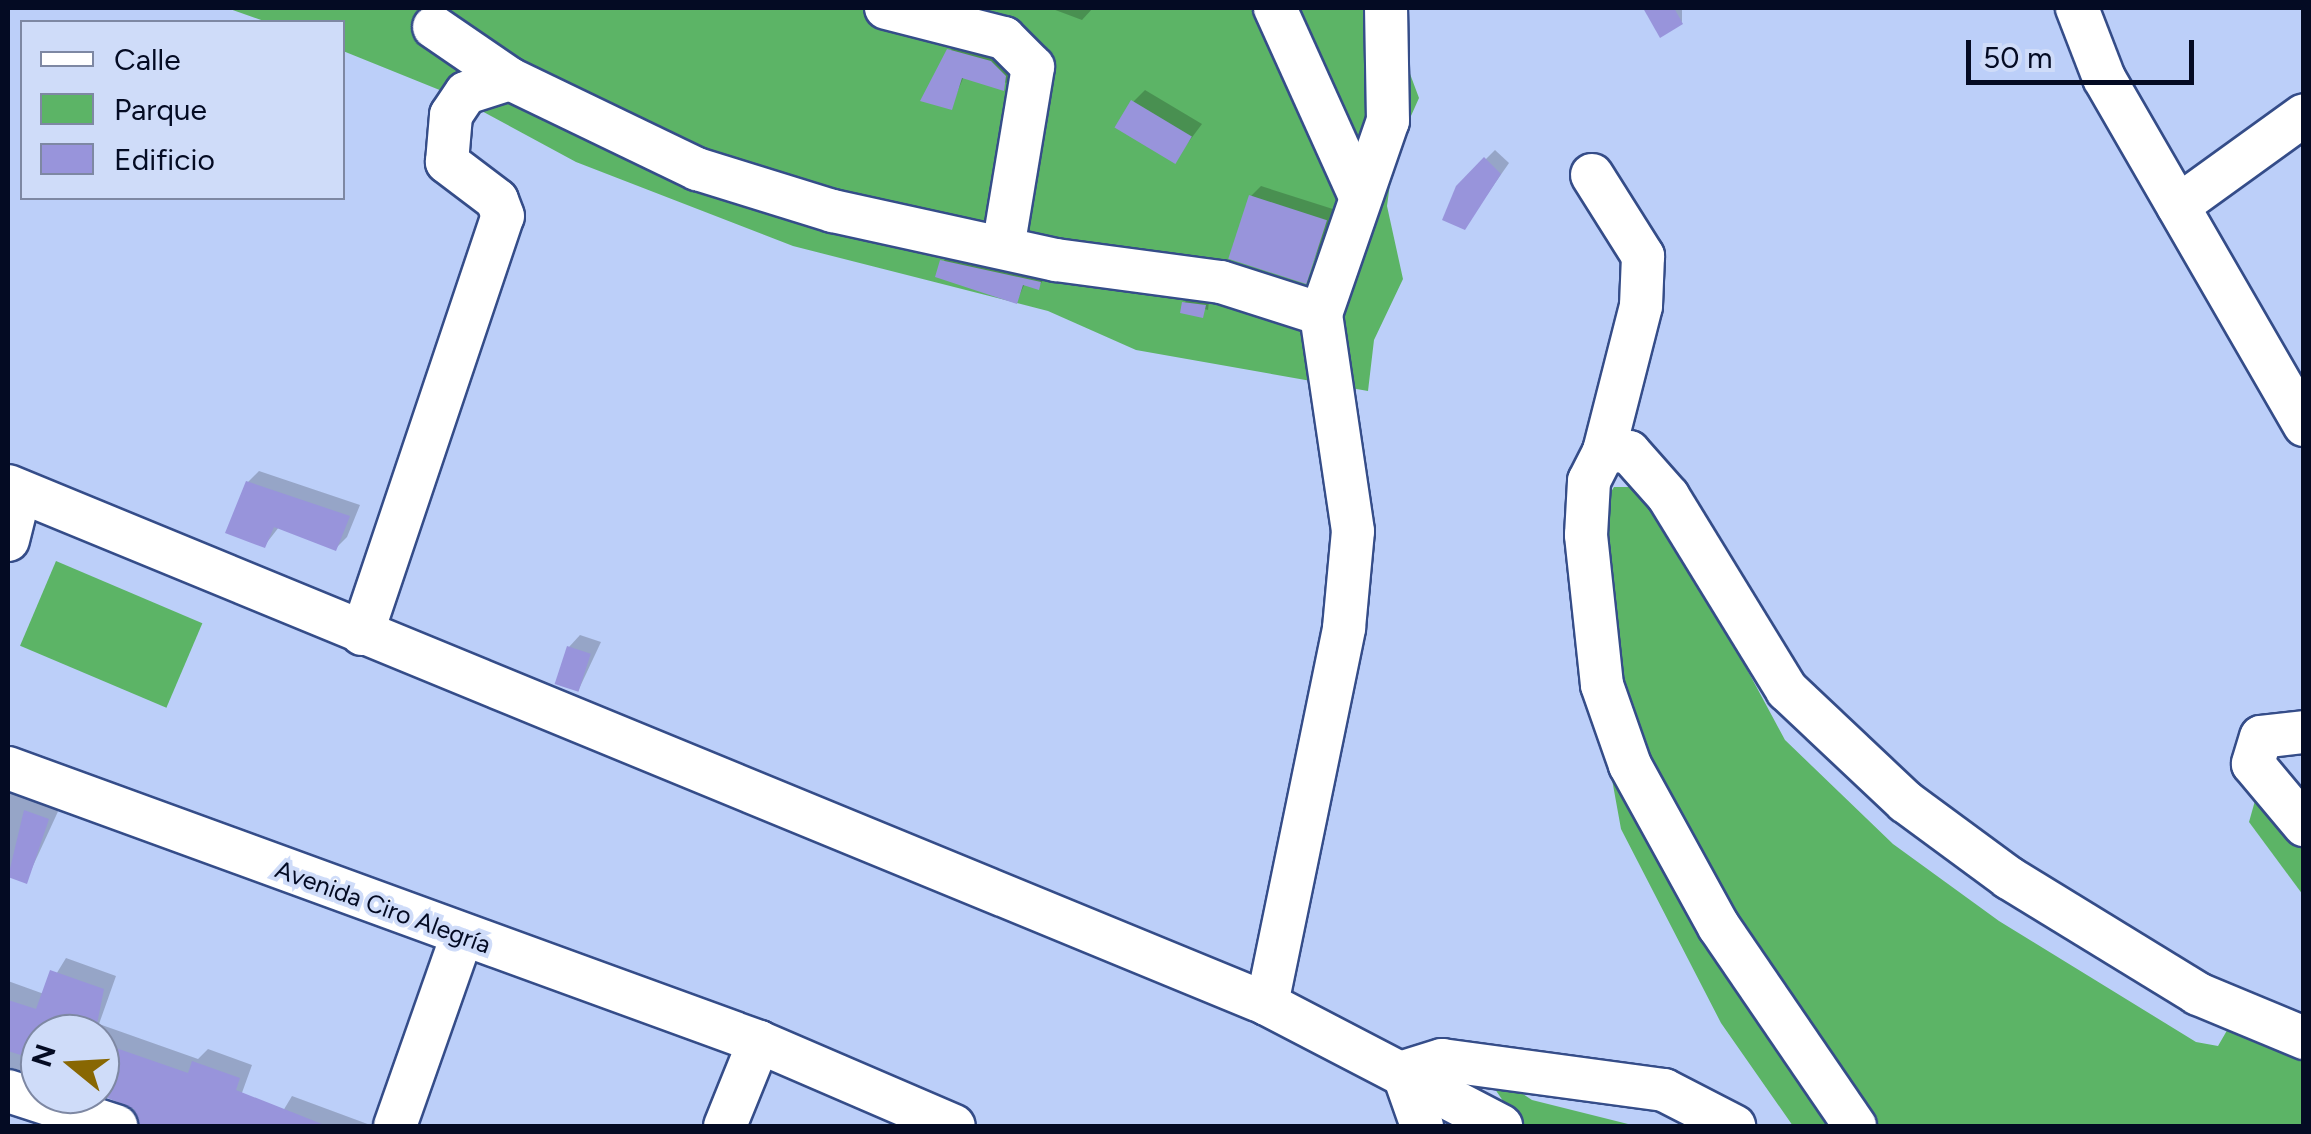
<!DOCTYPE html>
<meta charset="utf-8">
<style>
body{margin:0}
#map{position:relative;width:2311px;height:1134px;overflow:hidden;background:#bccff9;font-family:Figtree,sans-serif}
div>[style]{position:absolute}
.green>*{inset:0;background:#5cb466;transform-origin:0 0}
.shadow>*{inset:0;background:#0003}
.building>*{inset:0;background:#9894db;transform-origin:0 0}
.roads{filter:drop-shadow(2px 0 #354d89) drop-shadow(-2px 0 #354d89) drop-shadow(0 2px #354d89) drop-shadow(0 -2px #354d89)}
.minor>*{height:42px;margin:-21px;padding:0 21px;transform-origin:21px;border-radius:21px;background:#fff}
span{translate:-50% -50%;white-space:nowrap;text-align:center;line-height:1.15;-webkit-text-stroke:8px #cfdcf9;paint-order:stroke}
.street-label{font-size:25px;color:#040b23}
.frame{position:absolute;inset:0;border:10px solid #040b23;pointer-events:none}
.legend{position:absolute;left:20px;top:20px;width:325px;height:180px;box-sizing:border-box;background:#cfdcf9;border:2px solid #7e88a3;margin:0;padding:12px 18px;list-style:none;font-size:30px;color:#040b23}
.legend li{display:flex;align-items:center;gap:20px;height:50px}
.legend b{width:50px;border:2px solid #7e88a3}
.north{position:absolute;left:20px;top:1014px;width:100px;height:100px;box-sizing:border-box;background:#cfdcf9;border:2px solid #7e88a3;border-radius:50%;rotate:288deg;font-size:28px;font-weight:700;line-height:40px;text-align:center;color:#040b23}
.north::after{content:'';display:block;margin:auto;width:35px;height:45px;background:#886703;clip-path:polygon(50% 0,100% 100%,50% 72%,0 100%)}
.scale{position:absolute;left:1966px;top:40px;width:228px;height:45px;box-sizing:border-box;border:5px solid #040b23;border-top:0;padding-left:12px;font-size:30px;line-height:35px;white-space:nowrap;color:#040b23;-webkit-text-stroke:8px #cfdcf9;paint-order:stroke}
</style>
<div id="map">
<div class="green">
<i style="clip-path:polygon(227px 8px,1397px 8px,1397px 39px,1419px 98px,1394px 154px,1387px 206px,1403px 279px,1374px 340px,1368px 391px,1136px 350px,1048px 311px,793px 246px,576px 162px,452px 95px,343px 51px,342px 22px,267px 22px)"></i>
<i style="clip-path:polygon(1614px 487px,1649px 487px,1785px 740px,1893px 844px,1999px 921px,2196px 1042px,2218px 1046px,2229px 1027px,2303px 1055px,2303px 1126px,1793px 1126px,1721px 1023px,1621px 829px,1592px 669px,1603px 505px)"></i>
<i style="left:56px;top:561px;width:159px;height:92px;rotate:23deg"></i>
<i style="clip-path:polygon(2278px 777px,2303px 789px,2303px 895px,2249px 822px,2258px 790px)"></i>
<i style="clip-path:polygon(1478px 1064px,1532px 1100px,1636px 1126px,1520px 1126px)"></i>
</div>
<div class="shadow">
<i style="clip-path:polygon(1050px 8px,1093px 8px,1082px 20px)"></i>
<i style="clip-path:polygon(1682px 8px,1682px 22px,1647px 10px,1649px 8px)"></i>
<i style="clip-path:polygon(954px 45px,997px 56px,1010px 70px,1008px 83px,964px 76px,951px 107px,923px 99px)"></i>
<i style="clip-path:polygon(1145px 90px,1202px 124px,1175px 160px,1133px 102px)"></i>
<i style="clip-path:polygon(1495px 150px,1509px 163px,1464px 228px,1458px 187px)"></i>
<i style="clip-path:polygon(1261px 186px,1336px 210px,1305px 280px,1251px 196px)"></i>
<i style="clip-path:polygon(948px 256px,1045px 278px,1038px 287px,1025px 283px,1017px 301px,943px 262px)"></i>
<i style="clip-path:polygon(1189px 298px,1209px 301px,1208px 310px,1184px 303px)"></i>
<i style="clip-path:polygon(259px 471px,360px 505px,347px 537px,336px 548px,279px 527px,265px 545px,248px 482px)"></i>
<i style="clip-path:polygon(580px 635px,601px 642px,578px 691px,569px 647px)"></i>
<i style="clip-path:polygon(8px 785px,61px 805px,26px 881px,8px 875px)"></i>
<i style="clip-path:polygon(66px 958px,116px 976px,99px 1024px,198px 1059px,208px 1049px,252px 1065px,230px 1126px,141px 1126px,125px 1100px,100px 1093px,100px 1034px,40px 1034px,40px 1076px,8px 1067px,8px 981px,44px 994px)"></i>
<i style="clip-path:polygon(292px 1096px,373px 1126px,274px 1126px)"></i>
</div>
<div class="building">
<i style="clip-path:polygon(1643px 8px,1674px 8px,1683px 24px,1660px 38px)"></i>
<i style="clip-path:polygon(947px 49px,991px 61px,1006px 76px,1004px 91px,962px 78px,952px 110px,920px 101px)"></i>
<i style="left:1131px;top:100px;width:71px;height:32px;rotate:31deg"></i>
<i style="clip-path:polygon(1484px 157px,1501px 174px,1465px 230px,1442px 220px,1456px 186px)"></i>
<i style="left:1249px;top:195px;width:82px;height:67px;rotate:18deg"></i>
<i style="clip-path:polygon(940px 260px,1041px 282px,1039px 290px,1023px 285px,1017px 304px,935px 277px)"></i>
<i style="clip-path:polygon(1182px 302px,1206px 305px,1203px 318px,1180px 313px)"></i>
<i style="clip-path:polygon(246px 481px,350px 516px,336px 551px,274px 527px,265px 548px,225px 533px)"></i>
<i style="left:567px;top:646px;width:25px;height:40px;rotate:18deg"></i>
<i style="clip-path:polygon(24px 810px,49px 819px,27px 884px,8px 877px)"></i>
<i style="clip-path:polygon(50px 970px,104px 989px,95px 1034px,40px 1034px,40px 1061px,8px 1051px,8px 1000px,36px 1009px)"></i>
<i style="clip-path:polygon(113px 1047px,188px 1073px,192px 1061px,240px 1078px,236px 1090px,327px 1126px,140px 1126px,134px 1109px,98px 1094px)"></i>
</div>
<div class="roads">
<div class="minor">
<i style="left:886px;top:8px;width:122px;rotate:14.3deg"></i>
<i style="left:1004px;top:38px;width:41px;rotate:45deg"></i>
<i style="left:1033px;top:67px;width:183px;rotate:99.4deg"></i>
<i style="left:1275px;top:8px;width:204px;rotate:65.7deg"></i>
<i style="left:2077px;top:8px;width:75px;rotate:68.9deg"></i>
<i style="left:2104px;top:78px;width:401px;rotate:60deg"></i>
<i style="left:434px;top:27px;width:92px;rotate:34.4deg"></i>
<i style="left:510px;top:79px;width:208px;rotate:25.7deg"></i>
<i style="left:697px;top:169px;width:142px;rotate:17.2deg"></i>
<i style="left:833px;top:211px;width:228px;rotate:12.4deg"></i>
<i style="left:1056px;top:260px;width:166px;rotate:7.6deg"></i>
<i style="left:1221px;top:282px;width:105px;rotate:17.7deg"></i>
<i style="left:1592px;top:175px;width:96px;rotate:57.8deg"></i>
<i style="left:1643px;top:256px;width:50px;rotate:92.3deg"></i>
<i style="left:1641px;top:306px;width:150px;rotate:104.3deg"></i>
<i style="left:2178px;top:206px;width:155px;rotate:-35.8deg"></i>
<i style="left:8px;top:486px;width:1361px;rotate:22.36deg"></i>
<i style="left:1267px;top:1004px;width:264px;rotate:27.5deg"></i>
<i style="left:8px;top:540px;width:49px;rotate:-76deg"></i>
<i style="left:362px;top:634px;width:441px;rotate:-71.4deg"></i>
<i style="left:503px;top:216px;width:17px;rotate:-111deg"></i>
<i style="left:497px;top:200px;width:63px;rotate:-142.8deg"></i>
<i style="left:447px;top:162px;width:47px;rotate:-85.1deg"></i>
<i style="left:451px;top:115px;width:27px;rotate:-56deg"></i>
<i style="left:466px;top:93px;width:46px;rotate:-17.7deg"></i>
<i style="left:2304px;top:732px;width:43px;rotate:173.4deg"></i>
<i style="left:2261px;top:737px;width:28px;rotate:107deg"></i>
<i style="left:2253px;top:764px;width:80px;rotate:50.1deg"></i>
<i style="left:8px;top:768px;width:799px;rotate:20.04deg"></i>
<i style="left:759px;top:1042px;width:212px;rotate:23.3deg"></i>
<i style="left:1267px;top:1004px;width:384px;rotate:-78.4deg"></i>
<i style="left:1344px;top:628px;width:97px;rotate:-84.7deg"></i>
<i style="left:1353px;top:531px;width:219px;rotate:-98.4deg"></i>
<i style="left:1321px;top:314px;width:204px;rotate:-70.9deg"></i>
<i style="left:1388px;top:121px;width:113px;rotate:-91deg"></i>
<i style="left:8px;top:1091px;width:114px;rotate:18deg"></i>
<i style="left:395px;top:1126px;width:201px;rotate:-70.6deg"></i>
<i style="left:725px;top:1126px;width:91px;rotate:-68deg"></i>
<i style="left:1422px;top:1126px;width:57px;rotate:-109.4deg"></i>
<i style="left:1403px;top:1072px;width:41px;rotate:-17.1deg"></i>
<i style="left:1442px;top:1060px;width:224px;rotate:7.7deg"></i>
<i style="left:1664px;top:1090px;width:79px;rotate:27.2deg"></i>
<i style="left:1855px;top:1126px;width:241px;rotate:-124.3deg"></i>
<i style="left:1719px;top:927px;width:185px;rotate:-118.8deg"></i>
<i style="left:1630px;top:765px;width:85px;rotate:-109.3deg"></i>
<i style="left:1602px;top:685px;width:151px;rotate:-96.1deg"></i>
<i style="left:1586px;top:535px;width:54px;rotate:-86.8deg"></i>
<i style="left:1589px;top:481px;width:34px;rotate:-63deg"></i>
<i style="left:1604px;top:451px;width:25px;rotate:2deg"></i>
<i style="left:1629px;top:452px;width:59px;rotate:48.4deg"></i>
<i style="left:1668px;top:496px;width:228px;rotate:58.5deg"></i>
<i style="left:1787px;top:690px;width:163px;rotate:43.3deg"></i>
<i style="left:1906px;top:802px;width:128px;rotate:36.4deg"></i>
<i style="left:2009px;top:878px;width:222px;rotate:31.5deg"></i>
<i style="left:2198px;top:994px;width:115px;rotate:22.5deg"></i>
</div>
</div>
<div class="street-label">
<span style="left:383px;top:907px;rotate:20deg">Avenida Ciro Alegría</span>
</div>
<div class="frame"></div>
<ul class="legend">
<li><b style="height:12px;background:#fff"></b>Calle</li>
<li><b style="height:28px;background:#5cb466"></b>Parque</li>
<li><b style="height:28px;background:#9894db"></b>Edificio</li>
</ul>
<div class="north">N</div>
<div class="scale">50 m</div>
</div>
